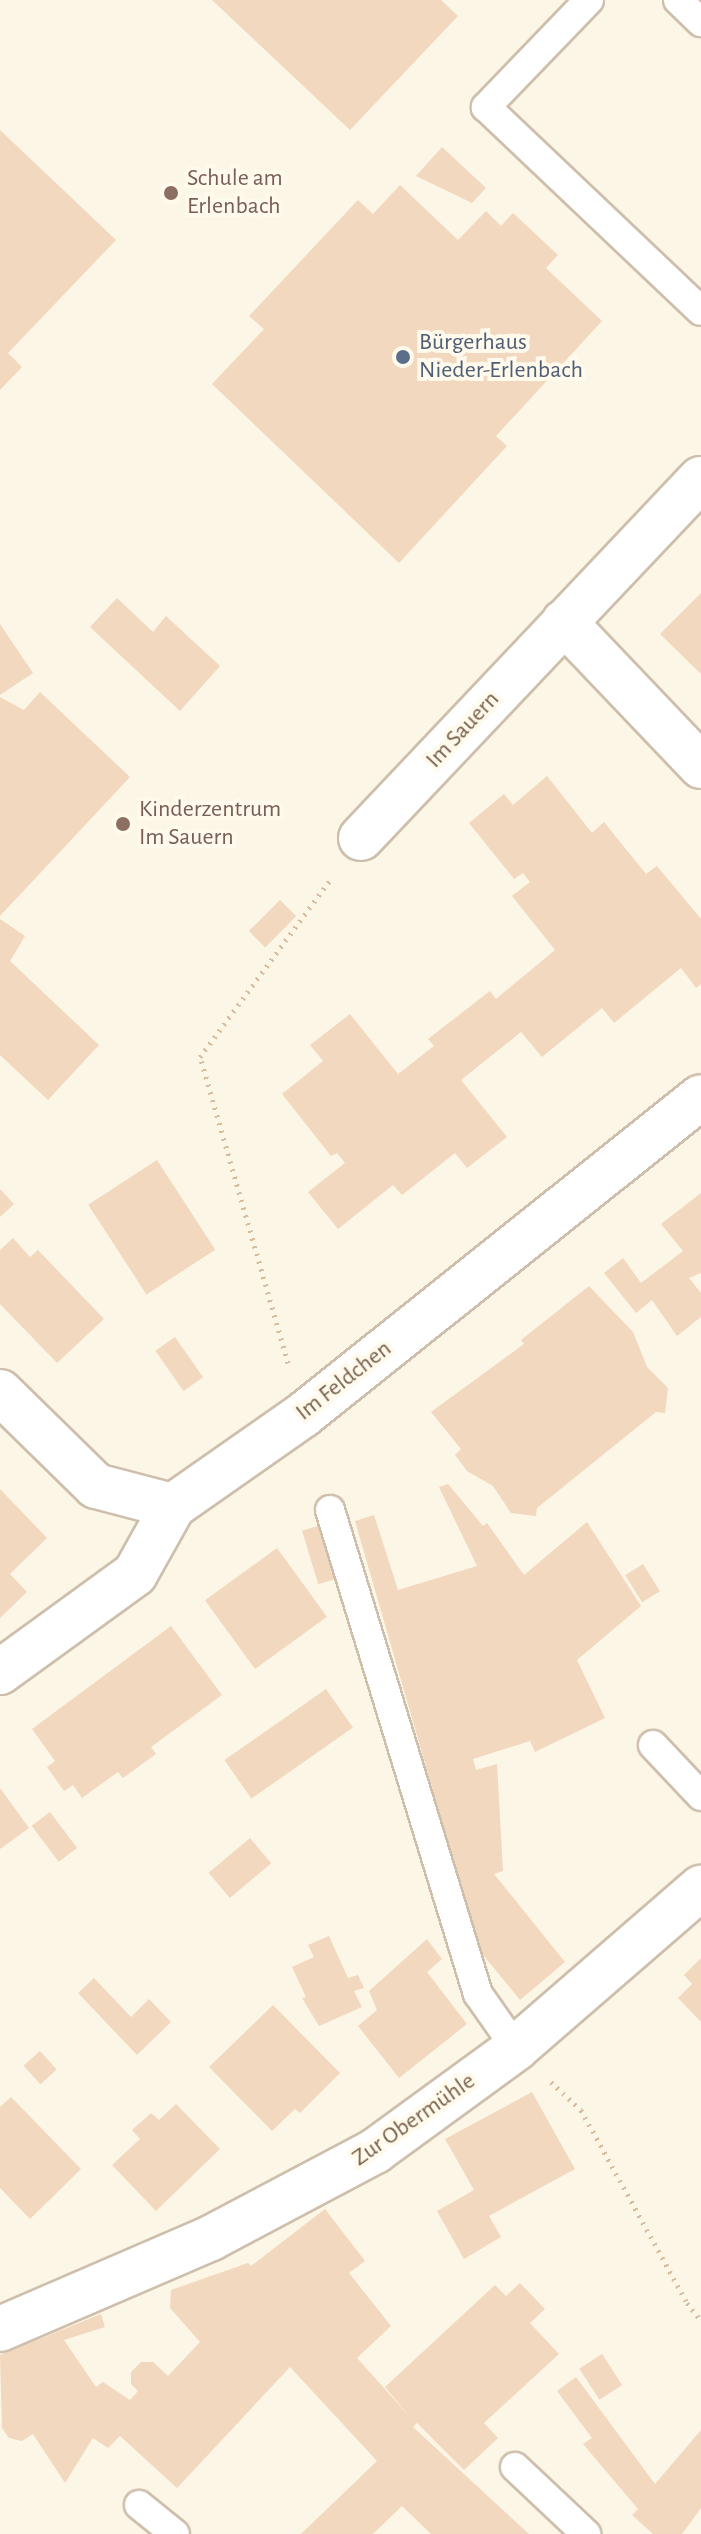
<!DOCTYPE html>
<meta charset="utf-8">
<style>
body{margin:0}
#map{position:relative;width:701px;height:2534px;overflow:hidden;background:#fcf6e6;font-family:"Alegreya Sans",sans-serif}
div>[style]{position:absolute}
.building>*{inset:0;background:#f2d8be;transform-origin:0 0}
.path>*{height:5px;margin-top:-2.5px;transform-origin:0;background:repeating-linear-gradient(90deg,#d7bca0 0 2px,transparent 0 8px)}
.roads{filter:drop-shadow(2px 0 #cebfac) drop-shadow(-2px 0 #cebfac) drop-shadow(0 2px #cebfac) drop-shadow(0 -2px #cebfac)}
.lane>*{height:28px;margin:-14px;padding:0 14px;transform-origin:14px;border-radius:14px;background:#fff}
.street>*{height:44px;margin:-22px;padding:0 22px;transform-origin:22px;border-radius:22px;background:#fff}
.dots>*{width:22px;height:22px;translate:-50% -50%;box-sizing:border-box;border:4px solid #fffaec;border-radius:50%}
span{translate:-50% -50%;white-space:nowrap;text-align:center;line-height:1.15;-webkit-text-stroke:8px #fffaec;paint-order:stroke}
.education-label{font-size:24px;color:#785e54}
.left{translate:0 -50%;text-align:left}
.service-label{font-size:24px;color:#4e5e75}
.street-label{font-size:24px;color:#765f4a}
</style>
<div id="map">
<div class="building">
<i style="clip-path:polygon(212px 0,441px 0,458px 16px,350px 130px)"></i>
<i style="clip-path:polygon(0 130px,116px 240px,8px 353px,22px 367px,0 390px)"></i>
<i style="clip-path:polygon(442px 147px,486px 188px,472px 203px,416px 176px)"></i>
<i style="clip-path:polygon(400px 185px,458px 240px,486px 211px,501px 226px,513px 213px,558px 255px,546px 268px,602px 321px,496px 436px,507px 446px,399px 563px,212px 384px,264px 329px,249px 316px,358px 200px,373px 214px)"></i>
<i style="clip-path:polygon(701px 593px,701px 674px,660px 634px)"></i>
<i style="clip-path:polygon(117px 598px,153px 632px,166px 616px,220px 666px,180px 711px,90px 627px)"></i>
<i style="clip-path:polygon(0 624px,33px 673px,0 695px)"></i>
<i style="clip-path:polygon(40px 692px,130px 777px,0 916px,0 697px,24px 710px)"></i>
<i style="clip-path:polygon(547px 776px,592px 833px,604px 822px,646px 874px,657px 866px,701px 919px,701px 984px,696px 988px,681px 968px,614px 1023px,602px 1008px,542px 1057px,521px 1032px,461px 1080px,507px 1137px,467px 1168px,455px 1153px,402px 1195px,393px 1185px,338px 1229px,308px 1192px,345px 1163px,337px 1153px,331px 1156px,282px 1094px,323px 1061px,310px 1045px,350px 1014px,398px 1074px,434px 1046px,428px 1039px,490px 991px,496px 999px,555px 950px,512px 896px,530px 882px,523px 873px,514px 879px,469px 823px,504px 794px,513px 805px)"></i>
<i style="left:280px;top:900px;width:23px;height:44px;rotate:45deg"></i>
<i style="clip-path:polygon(0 919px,25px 936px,10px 961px,99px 1045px,48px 1100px,0 1055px)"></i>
<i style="left:157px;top:1160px;width:107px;height:82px;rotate:57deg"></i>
<i style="clip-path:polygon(0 1189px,14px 1204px,0 1217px)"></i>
<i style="clip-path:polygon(701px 1193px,701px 1273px,689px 1278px,701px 1293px,701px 1317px,677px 1336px,652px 1300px,636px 1313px,604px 1273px,623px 1258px,641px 1283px,683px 1251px,661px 1224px)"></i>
<i style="clip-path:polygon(13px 1238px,30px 1257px,38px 1250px,104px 1319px,57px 1363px,0 1304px,0 1250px)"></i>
<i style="clip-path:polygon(589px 1286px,633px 1332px,647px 1367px,668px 1388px,665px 1413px,656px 1412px,537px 1508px,536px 1516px,511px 1513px,493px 1486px,467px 1471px,455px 1455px,461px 1449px,431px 1412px,524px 1344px,521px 1340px)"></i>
<i style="left:175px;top:1337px;width:49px;height:24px;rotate:55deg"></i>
<i style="clip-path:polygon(448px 1484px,483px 1526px,487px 1523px,524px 1575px,587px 1522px,641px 1606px,577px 1660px,605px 1718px,535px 1752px,530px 1741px,473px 1759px,476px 1770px,497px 1764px,503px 1871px,494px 1874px,565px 1962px,520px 2000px,479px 1950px,355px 1521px,374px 1515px,398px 1590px,477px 1566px,439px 1487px)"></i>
<i style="clip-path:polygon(0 1489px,47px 1538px,10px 1574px,27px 1592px,0 1618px)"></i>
<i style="left:324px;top:1524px;width:56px;height:23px;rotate:73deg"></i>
<i style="left:277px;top:1548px;width:85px;height:89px;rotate:54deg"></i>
<i style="left:643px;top:1564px;width:32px;height:21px;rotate:58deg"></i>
<i style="clip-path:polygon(171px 1626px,222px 1695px,151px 1747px,156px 1754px,123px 1778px,118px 1772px,82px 1798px,73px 1785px,64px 1791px,47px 1767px,55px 1761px,32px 1729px)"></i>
<i style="left:326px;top:1689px;width:47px;height:124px;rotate:55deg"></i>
<i style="clip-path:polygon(0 1788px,29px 1828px,0 1849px)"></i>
<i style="left:50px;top:1812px;width:45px;height:23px;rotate:53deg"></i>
<i style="left:250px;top:1838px;width:33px;height:54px;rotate:50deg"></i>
<i style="clip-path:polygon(329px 1936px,348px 1978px,358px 1975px,364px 1988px,354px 1991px,362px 2007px,319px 2026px,302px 1998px,306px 1997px,292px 1967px,314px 1957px,308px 1945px)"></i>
<i style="clip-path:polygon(427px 1939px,442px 1959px,427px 1972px,467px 2024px,399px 2078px,358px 2026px,377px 2010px,369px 1991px)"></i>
<i style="clip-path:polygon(701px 1958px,701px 2022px,678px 1998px,692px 1984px,684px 1975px)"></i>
<i style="clip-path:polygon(94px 1978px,131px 2017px,149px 1999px,171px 2022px,137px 2055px,78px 1993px)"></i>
<i style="clip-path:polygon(273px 2005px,340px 2073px,300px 2113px,295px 2109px,272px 2131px,209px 2067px)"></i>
<i style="left:40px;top:2051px;width:25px;height:22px;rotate:48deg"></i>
<i style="clip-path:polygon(532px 2092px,575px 2169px,489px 2216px,501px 2237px,464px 2259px,437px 2211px,474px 2190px,445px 2139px)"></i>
<i style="clip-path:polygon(11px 2097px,81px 2169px,30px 2219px,0 2188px,0 2107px)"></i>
<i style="clip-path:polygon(176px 2104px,220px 2149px,156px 2211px,112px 2165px,140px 2139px,132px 2130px,151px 2113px,159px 2120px)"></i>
<i style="clip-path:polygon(325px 2209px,365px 2261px,349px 2273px,391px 2326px,357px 2358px,412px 2419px,385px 2387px,495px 2285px,506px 2296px,520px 2283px,545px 2309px,530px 2323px,559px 2354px,484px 2423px,498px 2438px,464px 2470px,417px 2423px,413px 2427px,529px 2534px,431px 2534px,402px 2506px,373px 2534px,301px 2534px,377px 2461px,290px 2367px,177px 2488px,120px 2436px,108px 2448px,93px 2438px,65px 2483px,33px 2434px,22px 2441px,9px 2438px,2px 2428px,0 2355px,101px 2314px,105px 2327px,64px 2340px,96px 2387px,103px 2382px,130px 2400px,138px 2391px,131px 2384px,131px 2372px,141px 2362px,153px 2362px,168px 2376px,200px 2342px,170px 2308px,171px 2290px,248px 2263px,251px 2266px)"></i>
<i style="left:602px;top:2354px;width:37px;height:27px;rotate:57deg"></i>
<i style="clip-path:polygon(576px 2377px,655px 2484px,701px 2430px,701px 2508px,682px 2534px,653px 2534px,632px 2515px,638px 2509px,583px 2444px,592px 2438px,557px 2391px)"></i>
</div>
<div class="path">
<i style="left:288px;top:1363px;width:318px;rotate:-106deg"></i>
<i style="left:200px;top:1057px;width:223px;rotate:-53.7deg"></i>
<i style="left:551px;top:2082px;width:41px;rotate:43deg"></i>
<i style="left:581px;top:2110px;width:220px;rotate:61.2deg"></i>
<i style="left:687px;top:2303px;width:22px;rotate:51deg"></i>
</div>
<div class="roads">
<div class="lane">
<i style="left:589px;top:0;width:149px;rotate:133.9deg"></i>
<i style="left:486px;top:107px;width:296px;rotate:43.5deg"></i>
<i style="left:678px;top:0;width:32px;rotate:44deg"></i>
<i style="left:330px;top:1510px;width:506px;rotate:73deg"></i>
<i style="left:478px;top:1994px;width:66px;rotate:54.9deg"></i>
<i style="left:653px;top:1745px;width:70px;rotate:46.7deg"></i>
<i style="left:515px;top:2467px;width:98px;rotate:43.3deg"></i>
<i style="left:139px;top:2505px;width:46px;rotate:38.9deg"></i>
</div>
<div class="street">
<i style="left:564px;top:622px;width:199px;rotate:46.4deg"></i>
<i style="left:361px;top:838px;width:494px;rotate:-46.6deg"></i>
<i style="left:0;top:1392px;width:134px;rotate:44.4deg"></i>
<i style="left:96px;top:1486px;width:80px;rotate:14.6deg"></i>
<i style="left:0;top:1672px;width:167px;rotate:-36deg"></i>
<i style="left:135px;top:1574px;width:78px;rotate:-60.8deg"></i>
<i style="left:173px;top:1506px;width:159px;rotate:-35deg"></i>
<i style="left:303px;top:1415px;width:509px;rotate:-38.62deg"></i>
<i style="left:0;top:2329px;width:230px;rotate:-23.3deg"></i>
<i style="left:211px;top:2238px;width:186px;rotate:-27.9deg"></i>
<i style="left:375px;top:2151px;width:175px;rotate:-36.1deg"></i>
<i style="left:516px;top:2048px;width:245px;rotate:-40.9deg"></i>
</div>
</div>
<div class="dots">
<i style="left:171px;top:193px;background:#8d6e63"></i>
<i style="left:403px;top:357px;background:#5c6f8a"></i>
<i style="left:123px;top:824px;background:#8d6e63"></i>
</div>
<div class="education-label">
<span class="left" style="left:187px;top:193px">Schule am<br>Erlenbach</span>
<span class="left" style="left:139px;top:824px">Kinderzentrum<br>Im Sauern</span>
</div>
<div class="service-label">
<span class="left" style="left:419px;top:357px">Bürgerhaus<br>Nieder-Erlenbach</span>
</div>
<div class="street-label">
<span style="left:463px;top:730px;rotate:-47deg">Im Sauern</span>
<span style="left:344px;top:1381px;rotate:-38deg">Im Feldchen</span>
<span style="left:414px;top:2120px;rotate:-35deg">Zur Obermühle</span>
</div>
</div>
